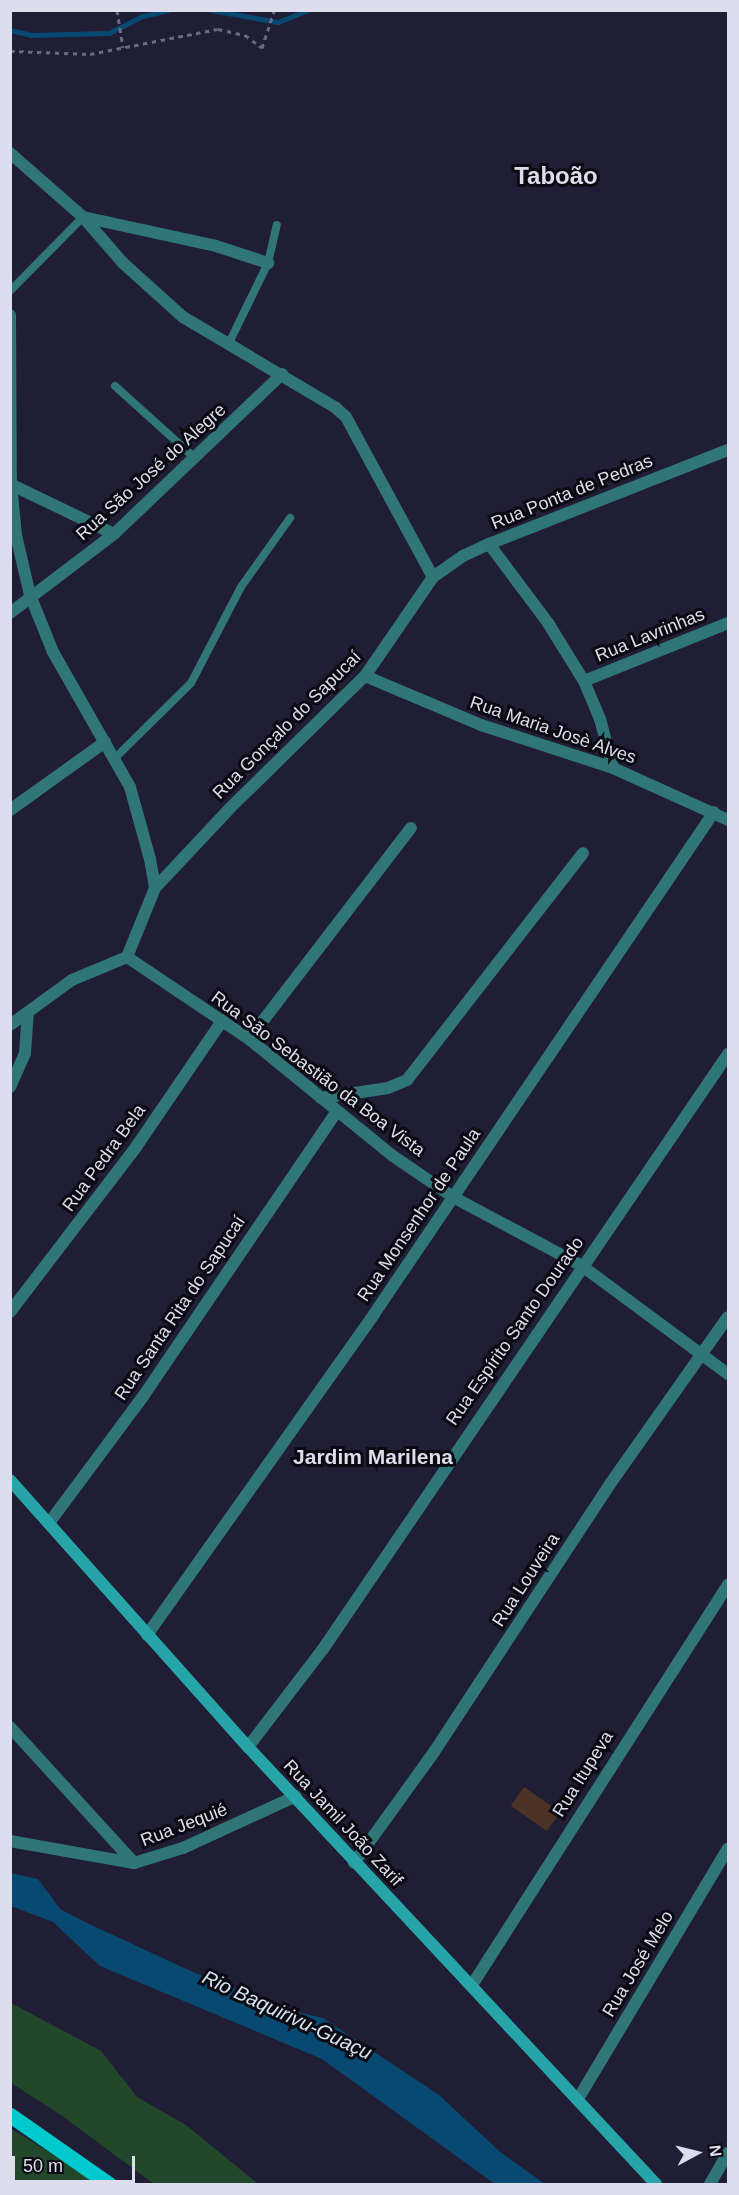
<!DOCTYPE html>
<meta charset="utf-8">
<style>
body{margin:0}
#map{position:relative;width:739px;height:2195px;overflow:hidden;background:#201e35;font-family:Arial,sans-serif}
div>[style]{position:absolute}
.green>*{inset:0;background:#23472b}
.water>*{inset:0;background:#084972}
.stream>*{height:5px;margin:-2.5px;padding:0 2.5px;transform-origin:2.5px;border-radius:2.5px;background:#084972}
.building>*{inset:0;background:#4d3228;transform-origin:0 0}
.path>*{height:3px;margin-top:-1.5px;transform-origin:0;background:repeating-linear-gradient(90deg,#6a697d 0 4.5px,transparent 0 9px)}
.lane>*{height:8px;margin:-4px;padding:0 4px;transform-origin:4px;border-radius:4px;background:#307577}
.street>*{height:12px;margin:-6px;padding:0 6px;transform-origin:6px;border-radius:6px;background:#307577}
.secondary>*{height:12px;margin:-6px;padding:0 6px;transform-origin:6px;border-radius:6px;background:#27a4a8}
.primary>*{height:15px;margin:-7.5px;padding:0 7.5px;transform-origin:7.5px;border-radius:7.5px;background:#00c9ce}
span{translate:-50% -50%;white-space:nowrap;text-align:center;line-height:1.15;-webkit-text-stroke:6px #0b0a13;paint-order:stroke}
.street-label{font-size:18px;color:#dedded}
.water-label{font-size:20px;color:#d5e4f2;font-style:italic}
.quarter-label{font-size:21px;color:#dedded;font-weight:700}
.district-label{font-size:24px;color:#dedded;font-weight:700}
.frame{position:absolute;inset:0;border:12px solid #dedded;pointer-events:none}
.north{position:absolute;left:667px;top:2123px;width:60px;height:60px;-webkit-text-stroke:4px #0b0a13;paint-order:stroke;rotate:83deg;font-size:16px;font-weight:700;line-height:24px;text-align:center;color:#dedded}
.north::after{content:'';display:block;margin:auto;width:21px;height:27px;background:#dedded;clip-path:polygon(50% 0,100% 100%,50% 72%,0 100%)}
.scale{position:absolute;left:12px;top:2156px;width:123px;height:27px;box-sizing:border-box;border:3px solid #dedded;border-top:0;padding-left:8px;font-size:18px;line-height:21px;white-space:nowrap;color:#dedded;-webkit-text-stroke:4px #0b0a13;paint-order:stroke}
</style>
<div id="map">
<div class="green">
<i style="clip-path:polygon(11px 2003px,101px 2051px,137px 2097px,186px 2125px,258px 2184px,154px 2184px,61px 2115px,11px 2083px)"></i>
<i style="clip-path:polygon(10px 2128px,78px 2170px,97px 2184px,11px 2184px)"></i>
</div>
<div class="water">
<i style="clip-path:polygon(10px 1873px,38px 1879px,60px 1909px,89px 1924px,193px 1972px,290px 2010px,323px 2018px,439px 2095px,499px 2151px,545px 2184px,495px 2184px,322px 2059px,100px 1966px,53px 1922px,11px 1906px)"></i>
</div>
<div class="stream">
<i style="left:211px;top:10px;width:68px;rotate:10.2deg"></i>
<i style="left:278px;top:22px;width:32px;rotate:-22deg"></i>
<i style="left:10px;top:30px;width:22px;rotate:13deg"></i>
<i style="left:31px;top:35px;width:78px;rotate:-1.5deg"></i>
<i style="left:109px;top:33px;width:38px;rotate:-27deg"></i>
<i style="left:143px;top:16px;width:27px;rotate:-13deg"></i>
</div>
<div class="building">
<i style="left:524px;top:1787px;width:44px;height:23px;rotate:35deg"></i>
</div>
<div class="path">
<i style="left:117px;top:10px;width:38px;rotate:81deg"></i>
<i style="left:10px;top:51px;width:80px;rotate:2.1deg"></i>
<i style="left:90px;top:54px;width:130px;rotate:-11.1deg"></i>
<i style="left:218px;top:29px;width:28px;rotate:13deg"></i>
<i style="left:245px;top:35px;width:21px;rotate:37deg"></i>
<i style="left:262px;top:48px;width:40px;rotate:-72deg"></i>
</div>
<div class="lane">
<i style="left:10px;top:291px;width:104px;rotate:-45.4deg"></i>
<i style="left:228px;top:345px;width:91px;rotate:-64deg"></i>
<i style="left:268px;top:263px;width:39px;rotate:-77deg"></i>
<i style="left:115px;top:386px;width:109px;rotate:42deg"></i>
<i style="left:114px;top:759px;width:108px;rotate:-44.6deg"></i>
<i style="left:191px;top:683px;width:108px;rotate:-62.5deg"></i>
<i style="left:241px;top:587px;width:85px;rotate:-54.6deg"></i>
</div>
<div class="street">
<i style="left:10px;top:153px;width:97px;rotate:41.2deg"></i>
<i style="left:83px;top:217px;width:136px;rotate:12.3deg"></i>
<i style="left:216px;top:246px;width:55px;rotate:18.1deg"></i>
<i style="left:83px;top:217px;width:61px;rotate:49deg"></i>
<i style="left:123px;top:263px;width:81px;rotate:42deg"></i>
<i style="left:183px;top:317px;width:178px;rotate:30.7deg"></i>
<i style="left:336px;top:408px;width:13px;rotate:42deg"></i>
<i style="left:346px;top:417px;width:182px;rotate:61.5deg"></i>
<i style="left:10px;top:315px;width:169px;rotate:89.7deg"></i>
<i style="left:11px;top:484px;width:51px;rotate:84.4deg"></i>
<i style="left:16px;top:535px;width:62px;rotate:76.9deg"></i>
<i style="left:30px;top:595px;width:61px;rotate:68deg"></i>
<i style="left:53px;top:652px;width:155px;rotate:60.3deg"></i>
<i style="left:130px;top:787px;width:75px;rotate:74.5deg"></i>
<i style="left:150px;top:859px;width:29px;rotate:80deg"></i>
<i style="left:155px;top:888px;width:74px;rotate:112.1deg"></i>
<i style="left:10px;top:484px;width:115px;rotate:25.7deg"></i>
<i style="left:489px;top:544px;width:99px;rotate:53.2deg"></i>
<i style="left:548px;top:623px;width:68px;rotate:58.2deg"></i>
<i style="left:584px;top:681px;width:41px;rotate:67.2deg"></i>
<i style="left:600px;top:719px;width:51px;rotate:75.1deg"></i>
<i style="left:10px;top:613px;width:131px;rotate:-37.2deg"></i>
<i style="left:114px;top:534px;width:232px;rotate:-43.6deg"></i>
<i style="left:365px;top:676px;width:126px;rotate:22.9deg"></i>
<i style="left:481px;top:725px;width:139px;rotate:18deg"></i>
<i style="left:613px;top:768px;width:126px;rotate:24.3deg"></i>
<i style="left:584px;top:681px;width:155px;rotate:-21.9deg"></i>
<i style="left:10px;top:810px;width:117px;rotate:-35.6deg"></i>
<i style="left:155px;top:888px;width:110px;rotate:-46.8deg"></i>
<i style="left:230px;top:808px;width:189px;rotate:-44.4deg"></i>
<i style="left:365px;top:676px;width:120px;rotate:-55.5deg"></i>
<i style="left:433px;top:577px;width:37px;rotate:-35deg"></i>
<i style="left:463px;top:556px;width:29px;rotate:-25deg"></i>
<i style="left:489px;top:544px;width:257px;rotate:-21.5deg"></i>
<i style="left:127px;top:957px;width:147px;rotate:33.9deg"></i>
<i style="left:249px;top:1039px;width:186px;rotate:39.1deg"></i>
<i style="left:393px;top:1156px;width:73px;rotate:34.3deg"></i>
<i style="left:453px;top:1197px;width:146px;rotate:28.1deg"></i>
<i style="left:582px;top:1266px;width:182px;rotate:36.5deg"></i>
<i style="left:10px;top:1025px;width:77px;rotate:-36deg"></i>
<i style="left:72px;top:980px;width:60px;rotate:-22.7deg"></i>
<i style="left:249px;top:1039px;width:266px;rotate:-52.5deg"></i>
<i style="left:10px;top:1087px;width:37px;rotate:-66deg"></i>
<i style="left:25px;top:1053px;width:39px;rotate:-86deg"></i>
<i style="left:321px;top:1098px;width:68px;rotate:-8.5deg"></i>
<i style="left:388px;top:1088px;width:21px;rotate:-23deg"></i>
<i style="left:407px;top:1080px;width:287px;rotate:-52.2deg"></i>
<i style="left:10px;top:1312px;width:208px;rotate:-52.6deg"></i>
<i style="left:136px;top:1147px;width:153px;rotate:-55.7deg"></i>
<i style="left:49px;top:1523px;width:159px;rotate:-53.4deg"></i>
<i style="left:144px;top:1395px;width:343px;rotate:-55.8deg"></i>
<i style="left:147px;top:1635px;width:393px;rotate:-54.7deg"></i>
<i style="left:374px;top:1314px;width:606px;rotate:-55.89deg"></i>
<i style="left:10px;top:1727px;width:184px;rotate:47.6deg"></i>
<i style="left:248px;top:1747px;width:123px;rotate:-52.6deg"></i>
<i style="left:323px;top:1649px;width:720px;rotate:-55.76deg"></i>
<i style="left:10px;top:1841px;width:126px;rotate:10.1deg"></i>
<i style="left:134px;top:1863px;width:51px;rotate:-17deg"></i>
<i style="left:183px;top:1848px;width:124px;rotate:-24.7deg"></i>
<i style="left:354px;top:1863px;width:137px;rotate:-54.2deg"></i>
<i style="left:434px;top:1752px;width:321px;rotate:-56.7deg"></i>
<i style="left:610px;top:1484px;width:204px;rotate:-54.8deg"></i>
<i style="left:472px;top:1985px;width:476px;rotate:-57.4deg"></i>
<i style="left:578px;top:2099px;width:292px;rotate:-59.1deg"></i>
<i style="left:710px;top:2184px;width:36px;rotate:-60deg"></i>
</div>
<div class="secondary">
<i style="left:10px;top:1480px;width:358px;rotate:48.3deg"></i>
<i style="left:248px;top:1747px;width:598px;rotate:46.97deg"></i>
</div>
<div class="primary">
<i style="left:10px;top:2115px;width:121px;rotate:34.9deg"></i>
</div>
<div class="street-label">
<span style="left:151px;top:472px;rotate:-42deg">Rua São José do Alegre</span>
<span style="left:572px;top:492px;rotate:-22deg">Rua Ponta de Pedras</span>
<span style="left:650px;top:635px;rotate:-22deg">Rua Lavrinhas</span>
<span style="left:287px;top:725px;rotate:-45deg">Rua Gonçalo do Sapucaí</span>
<span style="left:553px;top:730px;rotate:19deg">Rua Maria Josè Alves</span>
<span style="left:318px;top:1074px;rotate:37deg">Rua São Sebastião da Boa Vista</span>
<span style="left:104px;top:1158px;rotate:-54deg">Rua Pedra Bela</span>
<span style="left:419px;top:1215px;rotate:-56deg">Rua Monsenhor de Paula</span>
<span style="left:180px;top:1308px;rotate:-56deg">Rua Santa Rita do Sapucaí</span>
<span style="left:515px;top:1331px;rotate:-55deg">Rua Espírito Santo Dourado</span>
<span style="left:526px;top:1580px;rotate:-57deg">Rua Louveira</span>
<span style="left:583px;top:1774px;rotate:-58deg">Rua Itupeva</span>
<span style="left:343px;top:1823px;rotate:47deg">Rua Jamil João Zarif</span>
<span style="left:184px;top:1825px;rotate:-21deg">Rua Jequié</span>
<span style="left:638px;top:1964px;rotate:-59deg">Rua José Melo</span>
</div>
<div class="water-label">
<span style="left:287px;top:2015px;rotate:25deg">Rio Baquirivu-Guaçu</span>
</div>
<div class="quarter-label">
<span style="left:373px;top:1457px">Jardim Marilena</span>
</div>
<div class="district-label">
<span style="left:556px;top:176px">Taboão</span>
</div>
<div class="frame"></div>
<div class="north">N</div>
<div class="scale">50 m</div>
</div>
